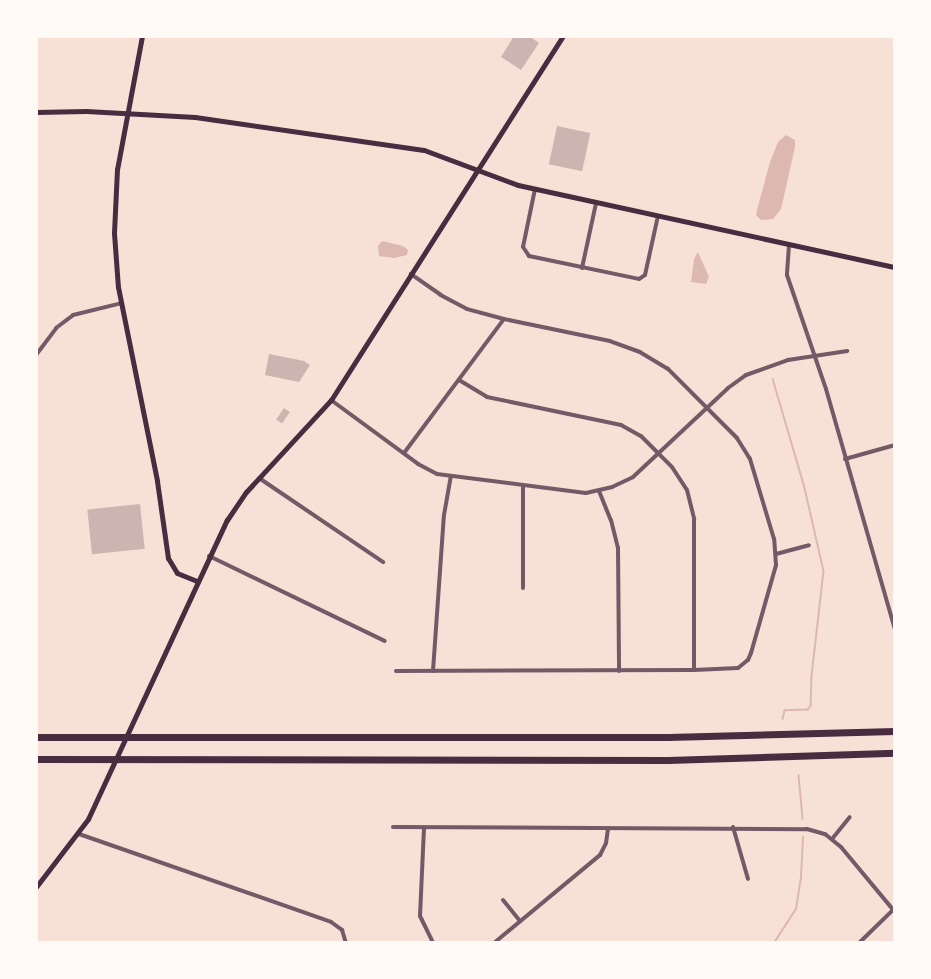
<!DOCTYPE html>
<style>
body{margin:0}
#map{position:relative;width:931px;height:979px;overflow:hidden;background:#f7e1d7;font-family:"Golos Text",sans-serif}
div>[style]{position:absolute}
.water>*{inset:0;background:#dcb8b0}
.stream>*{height:1.5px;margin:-0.75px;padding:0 0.75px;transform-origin:0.75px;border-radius:0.75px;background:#dcb8b0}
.building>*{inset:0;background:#ccb4b1;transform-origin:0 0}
.minor>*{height:4px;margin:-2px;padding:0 2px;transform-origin:2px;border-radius:2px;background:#755966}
.secondary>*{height:5px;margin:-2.5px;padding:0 2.5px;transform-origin:2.5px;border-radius:2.5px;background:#4a2c40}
.motorway>*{height:7px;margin:-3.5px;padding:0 3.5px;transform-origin:3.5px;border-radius:3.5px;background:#4a2c40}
span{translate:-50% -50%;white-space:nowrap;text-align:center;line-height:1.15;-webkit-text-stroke:4.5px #fffaf5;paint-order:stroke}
.frame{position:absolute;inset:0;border:38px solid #fffaf5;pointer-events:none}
</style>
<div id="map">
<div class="water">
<i style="clip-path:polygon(786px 135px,795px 140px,795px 147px,781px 209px,773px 219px,761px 220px,756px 215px,757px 210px,770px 162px,778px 142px)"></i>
<i style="clip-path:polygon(382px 241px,403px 246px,408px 250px,407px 255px,394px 258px,379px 256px,378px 246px)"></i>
<i style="clip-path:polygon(698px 252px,709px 277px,706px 284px,691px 282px,694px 259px)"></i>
</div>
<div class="stream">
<i style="left:773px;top:379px;width:109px;rotate:73.6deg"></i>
<i style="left:804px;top:484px;width:89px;rotate:77.1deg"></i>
<i style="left:824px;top:571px;width:107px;rotate:96.5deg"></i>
<i style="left:812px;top:677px;width:29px;rotate:92deg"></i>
<i style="left:811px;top:706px;width:5px;rotate:127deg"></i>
<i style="left:808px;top:710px;width:23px;rotate:178deg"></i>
<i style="left:785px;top:711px;width:8px;rotate:104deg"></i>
<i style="left:799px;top:775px;width:44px;rotate:84.8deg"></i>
<i style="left:774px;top:943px;width:40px;rotate:-57.1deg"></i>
<i style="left:796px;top:909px;width:32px;rotate:-81deg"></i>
<i style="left:801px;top:877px;width:40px;rotate:-87.1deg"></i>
</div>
<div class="building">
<i style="clip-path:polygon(514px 36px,529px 36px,539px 43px,521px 70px,501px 57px)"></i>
<i style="left:557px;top:126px;width:34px;height:39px;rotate:12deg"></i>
<i style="clip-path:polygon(269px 354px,304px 361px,310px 365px,299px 382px,265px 375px)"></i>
<i style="left:284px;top:408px;width:7px;height:14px;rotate:34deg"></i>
<i style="left:140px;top:504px;width:45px;height:53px;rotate:84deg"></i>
</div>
<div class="minor">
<i style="left:535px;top:189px;width:59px;rotate:101.7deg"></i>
<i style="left:523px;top:247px;width:11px;rotate:56deg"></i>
<i style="left:529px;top:256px;width:112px;rotate:11.8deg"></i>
<i style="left:639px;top:279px;width:7px;rotate:-34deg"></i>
<i style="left:645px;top:275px;width:60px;rotate:-77.6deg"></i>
<i style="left:789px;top:245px;width:30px;rotate:94deg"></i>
<i style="left:787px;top:275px;width:120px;rotate:71.1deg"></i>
<i style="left:826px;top:389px;width:250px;rotate:74deg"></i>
<i style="left:582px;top:268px;width:66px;rotate:-77.8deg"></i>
<i style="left:36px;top:355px;width:34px;rotate:-53deg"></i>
<i style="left:56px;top:328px;width:21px;rotate:-37deg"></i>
<i style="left:73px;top:315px;width:50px;rotate:-13.8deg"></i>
<i style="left:459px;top:380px;width:33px;rotate:31deg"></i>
<i style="left:487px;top:397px;width:137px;rotate:11.8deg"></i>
<i style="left:621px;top:425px;width:23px;rotate:29deg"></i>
<i style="left:641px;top:436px;width:44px;rotate:45deg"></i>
<i style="left:672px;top:467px;width:27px;rotate:57deg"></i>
<i style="left:687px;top:490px;width:30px;rotate:76deg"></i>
<i style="left:694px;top:519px;width:151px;rotate:90deg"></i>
<i style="left:331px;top:400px;width:108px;rotate:36.3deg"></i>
<i style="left:418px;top:464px;width:21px;rotate:28deg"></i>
<i style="left:437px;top:474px;width:150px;rotate:7.3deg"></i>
<i style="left:586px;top:493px;width:27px;rotate:-13deg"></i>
<i style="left:612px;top:487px;width:23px;rotate:-25deg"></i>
<i style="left:633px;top:477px;width:130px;rotate:-43.1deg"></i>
<i style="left:728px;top:388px;width:22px;rotate:-36deg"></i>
<i style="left:746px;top:375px;width:45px;rotate:-19.7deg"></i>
<i style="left:788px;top:360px;width:60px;rotate:-8.7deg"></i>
<i style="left:404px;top:453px;width:167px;rotate:-53.3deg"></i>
<i style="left:845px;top:459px;width:52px;rotate:-15.6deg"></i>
<i style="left:259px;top:478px;width:150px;rotate:34.1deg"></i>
<i style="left:599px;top:491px;width:31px;rotate:68deg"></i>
<i style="left:611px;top:520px;width:29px;rotate:76deg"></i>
<i style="left:618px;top:548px;width:123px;rotate:89.5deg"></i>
<i style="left:776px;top:554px;width:34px;rotate:-15deg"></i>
<i style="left:209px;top:556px;width:195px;rotate:25.8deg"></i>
<i style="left:523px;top:588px;width:101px;rotate:-90deg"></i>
<i style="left:396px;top:671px;width:298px;rotate:-0.2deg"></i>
<i style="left:694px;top:670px;width:44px;rotate:-2.6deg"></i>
<i style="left:738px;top:668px;width:13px;rotate:-39deg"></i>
<i style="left:748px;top:660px;width:8px;rotate:-67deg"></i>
<i style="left:751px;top:653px;width:91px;rotate:-74.1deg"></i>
<i style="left:776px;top:565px;width:26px;rotate:-94deg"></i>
<i style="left:774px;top:539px;width:84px;rotate:-106.7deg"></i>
<i style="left:750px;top:459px;width:25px;rotate:-122deg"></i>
<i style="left:737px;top:438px;width:98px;rotate:-135deg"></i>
<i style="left:668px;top:369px;width:33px;rotate:-149deg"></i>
<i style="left:640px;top:352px;width:32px;rotate:-160deg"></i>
<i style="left:610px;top:341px;width:108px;rotate:-168.3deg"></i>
<i style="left:504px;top:319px;width:38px;rotate:-165deg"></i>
<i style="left:467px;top:309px;width:30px;rotate:-152deg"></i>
<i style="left:441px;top:295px;width:37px;rotate:-145deg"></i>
<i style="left:433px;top:671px;width:156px;rotate:-86deg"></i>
<i style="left:444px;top:515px;width:39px;rotate:-80deg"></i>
<i style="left:393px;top:827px;width:414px;rotate:0.3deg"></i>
<i style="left:807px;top:829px;width:19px;rotate:16deg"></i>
<i style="left:825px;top:834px;width:21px;rotate:39deg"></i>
<i style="left:841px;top:847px;width:85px;rotate:50.3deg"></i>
<i style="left:733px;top:827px;width:54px;rotate:73.9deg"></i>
<i style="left:424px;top:828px;width:88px;rotate:92.6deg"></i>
<i style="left:420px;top:916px;width:30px;rotate:64deg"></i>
<i style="left:79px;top:834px;width:267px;rotate:19.2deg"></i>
<i style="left:331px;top:922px;width:14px;rotate:36deg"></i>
<i style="left:342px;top:930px;width:14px;rotate:73deg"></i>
<i style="left:832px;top:839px;width:28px;rotate:-51deg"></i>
<i style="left:503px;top:900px;width:27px;rotate:51deg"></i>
<i style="left:494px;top:943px;width:138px;rotate:-39.7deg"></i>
<i style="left:600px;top:855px;width:13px;rotate:-63deg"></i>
<i style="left:606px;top:843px;width:15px;rotate:-82deg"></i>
<i style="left:859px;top:943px;width:50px;rotate:-44.2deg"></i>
</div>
<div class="secondary">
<i style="left:142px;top:36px;width:135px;rotate:100.6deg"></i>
<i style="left:117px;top:169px;width:64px;rotate:92.7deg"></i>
<i style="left:114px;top:233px;width:54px;rotate:85.8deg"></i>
<i style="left:118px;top:287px;width:198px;rotate:78.6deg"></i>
<i style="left:157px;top:481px;width:78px;rotate:81.9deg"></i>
<i style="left:168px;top:558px;width:17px;rotate:59deg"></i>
<i style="left:177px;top:573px;width:22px;rotate:22deg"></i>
<i style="left:36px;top:112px;width:50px;rotate:-1.1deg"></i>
<i style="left:86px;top:111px;width:109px;rotate:3.2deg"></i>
<i style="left:195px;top:117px;width:231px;rotate:8.2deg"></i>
<i style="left:424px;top:150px;width:100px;rotate:20.4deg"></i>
<i style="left:518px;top:185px;width:386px;rotate:12.3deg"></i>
<i style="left:36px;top:887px;width:86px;rotate:-52.6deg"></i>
<i style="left:88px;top:819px;width:330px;rotate:-65.1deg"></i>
<i style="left:227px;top:520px;width:34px;rotate:-56deg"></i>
<i style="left:246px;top:492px;width:125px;rotate:-47.3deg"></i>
<i style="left:331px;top:400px;width:432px;rotate:-57.5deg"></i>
</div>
<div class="motorway">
<i style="left:36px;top:737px;width:632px"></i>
<i style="left:668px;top:737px;width:227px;rotate:-1.5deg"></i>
<i style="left:36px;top:759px;width:632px;rotate:0.09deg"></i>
<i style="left:668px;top:760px;width:227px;rotate:-1.8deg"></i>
</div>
<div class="frame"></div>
</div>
